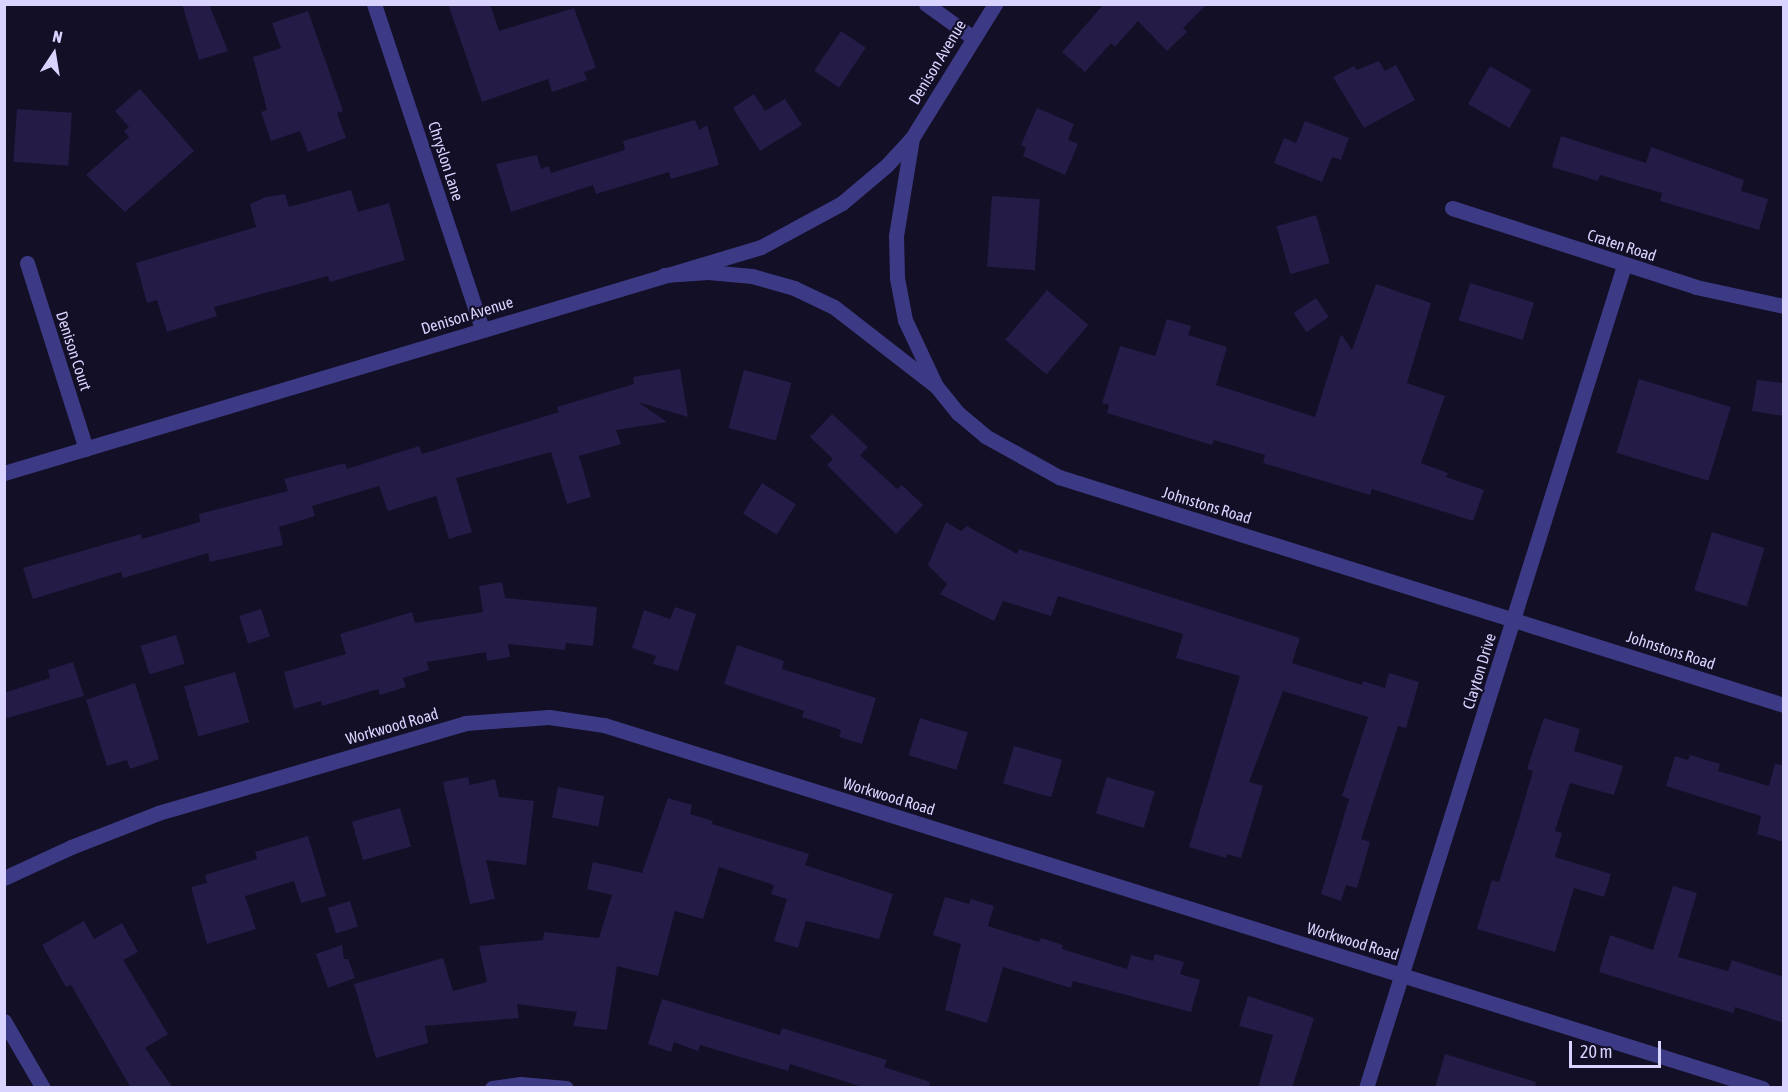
<!DOCTYPE html>
<style>
body{margin:0}
#map{position:relative;width:1788px;height:1092px;overflow:hidden;background:#130f26;font-family:"Asap Condensed",sans-serif}
div>[style]{position:absolute}
.building>*{inset:0;background:#241b47;transform-origin:0 0}
.minor>*{height:15px;margin:-7.5px;padding:0 7.5px;transform-origin:7.5px;border-radius:7.5px;background:#3d3a85}
.tertiary>*{height:15px;margin:-7.5px;padding:0 7.5px;transform-origin:7.5px;border-radius:7.5px;background:#3d3a85}
span{translate:-50% -50%;white-space:nowrap;text-align:center;line-height:1.15;-webkit-text-stroke:4.5px #130f26;paint-order:stroke}
.street-label{font-size:16px;color:#d9d4ff}
.frame{position:absolute;inset:0;border:6px solid #d9d4ff;pointer-events:none}
.north{position:absolute;left:24px;top:24px;width:60px;height:60px;-webkit-text-stroke:4px #130f26;paint-order:stroke;rotate:12deg;font-size:16px;font-weight:700;line-height:24px;text-align:center;color:#d9d4ff}
.north::after{content:'';display:block;margin:auto;width:21px;height:27px;background:#d9d4ff;clip-path:polygon(50% 0,100% 100%,50% 72%,0 100%)}
.scale{position:absolute;left:1569px;top:1041px;width:92px;height:27px;box-sizing:border-box;border:3px solid #d9d4ff;border-top:0;padding-left:8px;font-size:18px;line-height:21px;white-space:nowrap;color:#d9d4ff;-webkit-text-stroke:4px #130f26;paint-order:stroke}
</style>
<div id="map">
<div class="building">
<i style="clip-path:polygon(182px 4px,209px 4px,228px 51px,199px 60px)"></i>
<i style="clip-path:polygon(448px 4px,490px 4px,499px 31px,574px 8px,596px 68px,584px 72px,587px 80px,552px 92px,548px 79px,482px 102px)"></i>
<i style="clip-path:polygon(1104px 4px,1207px 4px,1183px 28px,1187px 32px,1167px 51px,1138px 21px,1115px 47px,1111px 43px,1085px 72px,1062px 52px)"></i>
<i style="clip-path:polygon(308px 11px,343px 111px,337px 113px,346px 138px,308px 152px,300px 131px,271px 141px,261px 112px,267px 110px,253px 57px,281px 48px,272px 23px)"></i>
<i style="left:841px;top:31px;width:30px;height:48px;rotate:34deg"></i>
<i style="clip-path:polygon(1379px 61px,1385px 71px,1396px 65px,1415px 100px,1364px 128px,1333px 77px,1354px 66px,1357px 70px)"></i>
<i style="left:1490px;top:66px;width:48px;height:44px;rotate:30deg"></i>
<i style="clip-path:polygon(140px 89px,194px 151px,125px 212px,86px 175px,129px 137px,124px 131px,129px 127px,115px 111px)"></i>
<i style="clip-path:polygon(754px 94px,765px 111px,785px 99px,802px 125px,760px 151px,733px 108px)"></i>
<i style="clip-path:polygon(1037px 108px,1074px 124px,1068px 140px,1078px 144px,1065px 175px,1023px 156px,1026px 148px,1021px 145px)"></i>
<i style="left:17px;top:109px;width:55px;height:53px;rotate:4deg"></i>
<i style="clip-path:polygon(695px 120px,699px 130px,707px 125px,719px 165px,671px 179px,669px 172px,596px 194px,593px 185px,511px 212px,496px 164px,537px 155px,541px 169px,549px 166px,551px 173px,625px 150px,623px 141px)"></i>
<i style="clip-path:polygon(1305px 121px,1349px 138px,1341px 160px,1332px 157px,1322px 182px,1274px 163px,1284px 138px,1296px 143px)"></i>
<i style="clip-path:polygon(1561px 136px,1646px 163px,1651px 147px,1744px 180px,1741px 191px,1768px 199px,1759px 230px,1660px 201px,1662px 193px,1600px 175px,1598px 181px,1552px 167px)"></i>
<i style="clip-path:polygon(351px 190px,358px 212px,389px 203px,405px 260px,330px 282px,328px 276px,214px 307px,217px 316px,167px 332px,157px 300px,147px 303px,136px 263px,256px 227px,250px 204px,266px 197px,285px 194px,289px 207px)"></i>
<i style="left:992px;top:196px;width:48px;height:71px;rotate:4deg"></i>
<i style="left:1316px;top:215px;width:50px;height:41px;rotate:74deg"></i>
<i style="left:1470px;top:283px;width:67px;height:39px;rotate:17deg"></i>
<i style="clip-path:polygon(1376px 284px,1431px 303px,1407px 383px,1445px 396px,1421px 463px,1448px 473px,1446px 477px,1484px 490px,1473px 521px,1372px 489px,1370px 495px,1263px 463px,1265px 455px,1214px 440px,1212px 445px,1107px 413px,1109px 405px,1102px 403px,1120px 346px,1155px 356px,1167px 319px,1191px 326px,1188px 335px,1227px 347px,1216px 385px,1315px 417px,1341px 334px,1352px 350px)"></i>
<i style="left:1047px;top:290px;width:54px;height:65px;rotate:40deg"></i>
<i style="left:1316px;top:298px;width:23px;height:27px;rotate:56deg"></i>
<i style="clip-path:polygon(680px 369px,688px 417px,638px 402px,667px 422px,616px 430px,621px 444px,579px 456px,591px 497px,567px 504px,551px 452px,456px 478px,472px 532px,449px 539px,436px 496px,388px 511px,379px 486px,312px 506px,315px 516px,279px 527px,283px 545px,210px 562px,208px 553px,123px 578px,121px 572px,33px 599px,23px 568px,141px 534px,142px 539px,200px 522px,199px 514px,288px 491px,284px 479px,345px 463px,347px 469px,419px 446px,422px 454px,559px 412px,557px 407px,634px 384px,633px 377px)"></i>
<i style="left:744px;top:370px;width:49px;height:60px;rotate:15deg"></i>
<i style="left:1639px;top:379px;width:96px;height:77px;rotate:17deg"></i>
<i style="clip-path:polygon(1757px 380px,1784px 383px,1784px 416px,1752px 411px)"></i>
<i style="clip-path:polygon(832px 414px,868px 447px,860px 455px,897px 489px,902px 485px,923px 505px,896px 534px,827px 465px,833px 459px,810px 437px)"></i>
<i style="left:762px;top:483px;width:40px;height:36px;rotate:32deg"></i>
<i style="clip-path:polygon(946px 522px,961px 531px,967px 526px,1017px 554px,1019px 549px,1300px 638px,1292px 663px,1362px 685px,1363px 681px,1385px 688px,1389px 673px,1419px 682px,1406px 728px,1398px 726px,1361px 839px,1370px 842px,1357px 888px,1346px 885px,1341px 901px,1321px 894px,1349px 799px,1342px 796px,1368px 717px,1283px 691px,1249px 782px,1263px 786px,1241px 858px,1227px 854px,1226px 858px,1189px 847px,1240px 676px,1176px 658px,1183px 634px,1058px 596px,1051px 616px,1003px 601px,994px 621px,940px 594px,947px 584px,928px 565px)"></i>
<i style="left:1712px;top:532px;width:55px;height:61px;rotate:17deg"></i>
<i style="clip-path:polygon(502px 582px,505px 598px,597px 607px,593px 646px,566px 643px,565px 650px,508px 644px,510px 657px,487px 661px,486px 652px,427px 662px,429px 670px,403px 678px,406px 687px,380px 695px,378px 689px,322px 706px,321px 701px,294px 709px,284px 672px,346px 654px,340px 634px,412px 612px,415px 623px,483px 612px,479px 586px)"></i>
<i style="clip-path:polygon(675px 607px,696px 614px,678px 671px,653px 664px,656px 656px,632px 648px,644px 610px,670px 619px)"></i>
<i style="left:261px;top:609px;width:29px;height:23px;rotate:72deg"></i>
<i style="left:176px;top:635px;width:30px;height:37px;rotate:73deg"></i>
<i style="clip-path:polygon(737px 645px,784px 661px,782px 669px,876px 698px,862px 744px,839px 737px,841px 730px,802px 717px,804px 711px,724px 684px)"></i>
<i style="clip-path:polygon(73px 662px,84px 696px,4px 719px,4px 693px,50px 678px,48px 670px)"></i>
<i style="left:235px;top:672px;width:52px;height:53px;rotate:74deg"></i>
<i style="clip-path:polygon(135px 683px,159px 759px,130px 769px,127px 760px,107px 766px,86px 700px)"></i>
<i style="left:920px;top:718px;width:50px;height:39px;rotate:17deg"></i>
<i style="clip-path:polygon(1544px 718px,1580px 729px,1574px 751px,1623px 766px,1614px 795px,1570px 783px,1555px 831px,1562px 833px,1555px 857px,1611px 874px,1604px 897px,1574px 888px,1555px 952px,1477px 929px,1492px 880px,1499px 882px,1519px 819px,1533px 771px,1527px 769px)"></i>
<i style="left:1014px;top:746px;width:50px;height:39px;rotate:16deg"></i>
<i style="clip-path:polygon(1690px 755px,1720px 764px,1718px 771px,1769px 786px,1775px 764px,1784px 765px,1784px 842px,1757px 834px,1761px 816px,1666px 786px,1675px 756px,1688px 760px)"></i>
<i style="clip-path:polygon(468px 777px,470px 785px,495px 779px,499px 797px,534px 801px,526px 865px,486px 860px,495px 899px,470px 904px,443px 782px)"></i>
<i style="left:1107px;top:777px;width:50px;height:38px;rotate:17deg"></i>
<i style="left:558px;top:787px;width:47px;height:31px;rotate:11deg"></i>
<i style="clip-path:polygon(668px 798px,692px 805px,690px 814px,713px 821px,712px 824px,809px 854px,805px 865px,893px 894px,879px 939px,806px 921px,798px 948px,774px 941px,787px 899px,771px 894px,774px 885px,719px 867px,703px 919px,675px 911px,658px 976px,617px 966px,607px 1030px,573px 1026px,577px 1012px,517px 1004px,519px 1018px,425px 1026px,428px 1043px,376px 1058px,354px 984px,443px 958px,453px 991px,487px 982px,479px 946px,543px 940px,544px 932px,599px 938px,612px 895px,587px 889px,593px 862px,642px 873px)"></i>
<i style="left:400px;top:808px;width:40px;height:50px;rotate:74deg"></i>
<i style="clip-path:polygon(308px 836px,326px 896px,301px 903px,294px 881px,245px 896px,256px 929px,207px 944px,191px 887px,207px 883px,205px 875px,257px 859px,255px 852px)"></i>
<i style="clip-path:polygon(1673px 886px,1697px 893px,1678px 957px,1728px 971px,1732px 960px,1784px 977px,1784px 1023px,1735px 1007px,1733px 1013px,1599px 972px,1610px 935px,1653px 950px)"></i>
<i style="clip-path:polygon(945px 897px,969px 904px,971px 899px,994px 906px,988px 926px,1039px 942px,1041px 938px,1063px 945px,1062px 949px,1127px 969px,1131px 955px,1153px 961px,1155px 954px,1184px 962px,1180px 974px,1200px 980px,1191px 1012px,1073px 981px,1071px 988px,1003px 967px,987px 1023px,945px 1010px,961px 944px,933px 935px)"></i>
<i style="left:350px;top:901px;width:27px;height:23px;rotate:73deg"></i>
<i style="clip-path:polygon(84px 921px,94px 939px,122px 923px,138px 952px,123px 960px,168px 1034px,145px 1048px,173px 1088px,131px 1088px,71px 985px,66px 987px,42px 945px)"></i>
<i style="clip-path:polygon(342px 945px,344px 959px,348px 959px,355px 978px,328px 988px,316px 954px)"></i>
<i style="clip-path:polygon(1248px 996px,1314px 1018px,1292px 1088px,1258px 1088px,1273px 1035px,1239px 1026px)"></i>
<i style="clip-path:polygon(662px 999px,780px 1035px,782px 1028px,887px 1060px,884px 1067px,930px 1082px,929px 1088px,866px 1088px,790px 1064px,788px 1071px,700px 1045px,698px 1051px,674px 1042px,671px 1052px,648px 1044px)"></i>
<i style="clip-path:polygon(1445px 1054px,1536px 1082px,1535px 1088px,1435px 1088px)"></i>
</div>
<div class="minor">
<i style="left:374px;top:4px;width:342px;rotate:71.6deg"></i>
<i style="left:926px;top:4px;width:57px;rotate:35.7deg"></i>
<i style="left:912px;top:138px;width:99px;rotate:99.3deg"></i>
<i style="left:896px;top:236px;width:42px;rotate:88.6deg"></i>
<i style="left:897px;top:278px;width:43px;rotate:79.2deg"></i>
<i style="left:905px;top:320px;width:71px;rotate:64.9deg"></i>
<i style="left:1452px;top:208px;width:256px;rotate:17.9deg"></i>
<i style="left:1696px;top:287px;width:90px;rotate:12.2deg"></i>
<i style="left:27px;top:263px;width:195px;rotate:72.4deg"></i>
<i style="left:4px;top:473px;width:790px;rotate:-16.62deg"></i>
<i style="left:761px;top:247px;width:92px;rotate:-28.5deg"></i>
<i style="left:842px;top:203px;width:57px;rotate:-40.1deg"></i>
<i style="left:886px;top:166px;width:38px;rotate:-47deg"></i>
<i style="left:912px;top:138px;width:158px;rotate:-58.2deg"></i>
<i style="left:4px;top:878px;width:74px;rotate:-24.8deg"></i>
<i style="left:71px;top:847px;width:93px;rotate:-21.3deg"></i>
<i style="left:158px;top:813px;width:320px;rotate:-16.3deg"></i>
<i style="left:465px;top:723px;width:84px;rotate:-4.1deg"></i>
<i style="left:549px;top:717px;width:56px;rotate:8.3deg"></i>
<i style="left:604px;top:725px;width:1214px;rotate:17.4deg"></i>
<i style="left:4px;top:1021px;width:78px;rotate:59.8deg"></i>
<i style="left:492px;top:1088px;width:28px;rotate:-8deg"></i>
<i style="left:520px;top:1084px;width:46px;rotate:5deg"></i>
<i style="left:1366px;top:1088px;width:862px;rotate:-72.59deg"></i>
</div>
<div class="tertiary">
<i style="left:664px;top:275px;width:44px;rotate:-3.9deg"></i>
<i style="left:708px;top:272px;width:44px;rotate:5.2deg"></i>
<i style="left:752px;top:276px;width:44px;rotate:15.9deg"></i>
<i style="left:794px;top:288px;width:44px;rotate:25.4deg"></i>
<i style="left:834px;top:307px;width:129px;rotate:37.8deg"></i>
<i style="left:936px;top:386px;width:35px;rotate:51deg"></i>
<i style="left:958px;top:413px;width:35px;rotate:40deg"></i>
<i style="left:985px;top:436px;width:85px;rotate:29deg"></i>
<i style="left:1059px;top:477px;width:760px;rotate:17.46deg"></i>
</div>
<div class="street-label">
<span style="left:937px;top:62px;rotate:-59deg">Denison Avenue</span>
<span style="left:446px;top:161px;rotate:72deg">Chryslon Lane</span>
<span style="left:1622px;top:245px;rotate:18deg">Craten Road</span>
<span style="left:467px;top:315px;rotate:-17deg">Denison Avenue</span>
<span style="left:74px;top:351px;rotate:72deg">Denison Court</span>
<span style="left:1207px;top:505px;rotate:17deg">Johnstons Road</span>
<span style="left:1671px;top:650px;rotate:18deg">Johnstons Road</span>
<span style="left:1479px;top:671px;rotate:-73deg">Clayton Drive</span>
<span style="left:392px;top:726px;rotate:-16deg">Workwood Road</span>
<span style="left:889px;top:796px;rotate:17deg">Workwood Road</span>
<span style="left:1353px;top:941px;rotate:17deg">Workwood Road</span>
</div>
<div class="frame"></div>
<div class="north">N</div>
<div class="scale">20 m</div>
</div>
